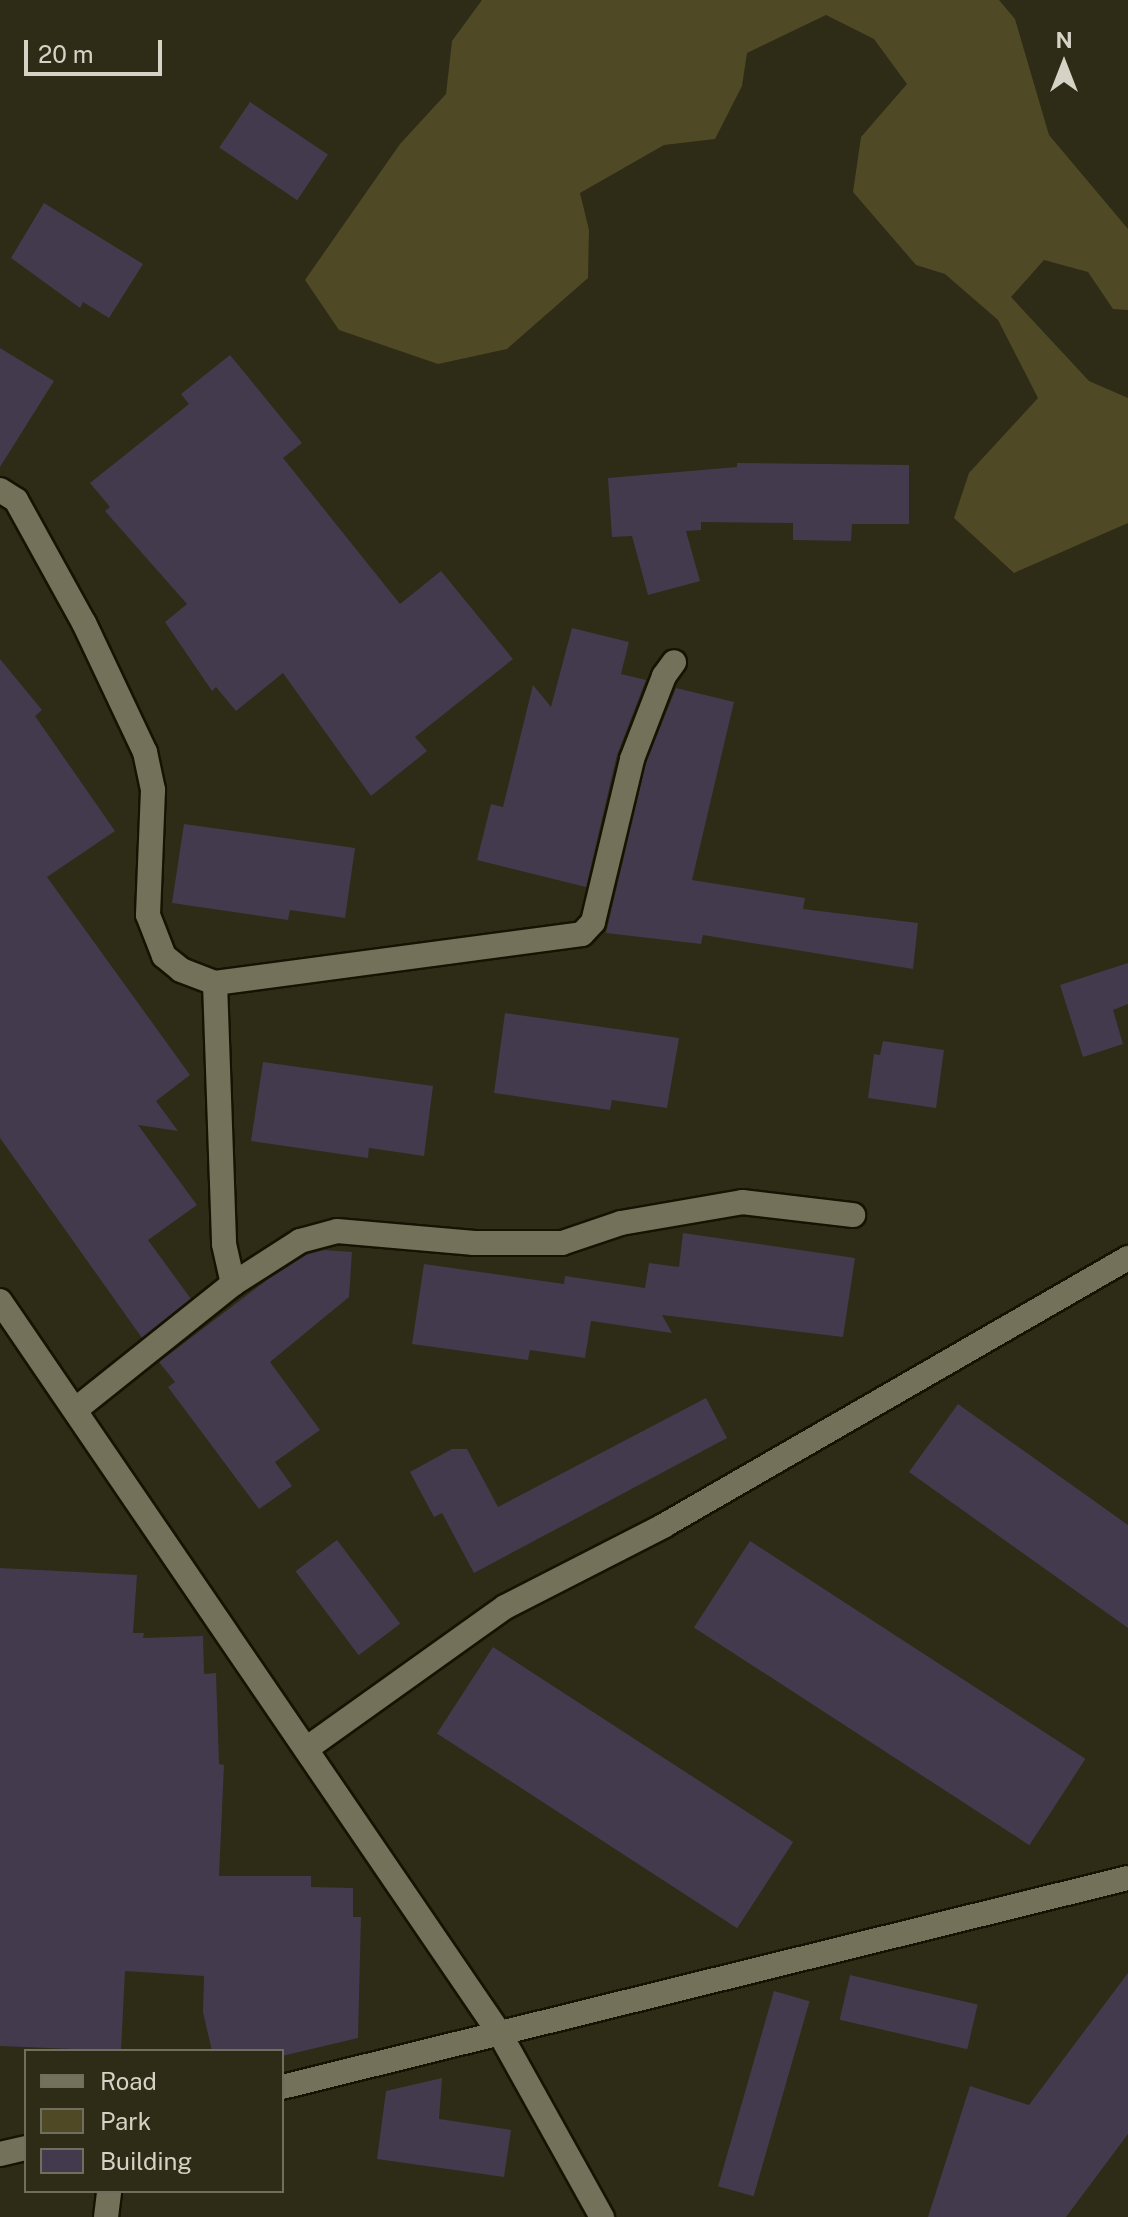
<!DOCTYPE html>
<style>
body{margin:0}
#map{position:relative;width:1128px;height:2217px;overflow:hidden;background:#2e2b16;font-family:"Public Sans",sans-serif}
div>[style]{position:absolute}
.green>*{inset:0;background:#4f4926}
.building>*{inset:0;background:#433a4d;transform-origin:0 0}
.roads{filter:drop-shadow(2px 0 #161302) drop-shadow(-2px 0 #161302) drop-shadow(0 2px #161302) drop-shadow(0 -2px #161302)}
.lane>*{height:24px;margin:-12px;padding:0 12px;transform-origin:12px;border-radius:12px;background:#74715a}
.street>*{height:24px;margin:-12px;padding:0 12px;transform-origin:12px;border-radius:12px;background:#74715a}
span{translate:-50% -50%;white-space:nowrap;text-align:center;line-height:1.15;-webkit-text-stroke:8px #2e2b16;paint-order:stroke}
.legend{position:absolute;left:24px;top:2049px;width:260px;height:144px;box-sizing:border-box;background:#2e2b16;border:2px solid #706e5c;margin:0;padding:10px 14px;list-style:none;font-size:24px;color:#d4d3c6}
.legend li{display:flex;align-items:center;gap:16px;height:40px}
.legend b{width:40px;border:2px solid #706e5c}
.north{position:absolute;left:1024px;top:24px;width:80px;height:80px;-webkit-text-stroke:6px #2e2b16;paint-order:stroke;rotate:0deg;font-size:22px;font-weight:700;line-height:32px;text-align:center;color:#d4d3c6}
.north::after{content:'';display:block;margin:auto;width:28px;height:36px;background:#d4d3c6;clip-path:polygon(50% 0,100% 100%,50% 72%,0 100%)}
.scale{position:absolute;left:24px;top:40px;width:138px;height:36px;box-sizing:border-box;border:4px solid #d4d3c6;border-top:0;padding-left:10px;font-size:24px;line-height:28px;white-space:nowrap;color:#d4d3c6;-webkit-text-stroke:6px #2e2b16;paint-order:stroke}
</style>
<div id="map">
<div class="green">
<i style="clip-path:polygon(482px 0,999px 0,1015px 19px,1049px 135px,1128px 229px,1128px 310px,1113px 309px,1088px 272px,1044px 260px,1011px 297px,1089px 381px,1128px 398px,1128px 523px,1014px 573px,954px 518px,969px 473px,1038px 398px,998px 320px,945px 274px,916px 265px,853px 192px,861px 137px,907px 84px,874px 39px,826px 15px,747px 53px,742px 86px,715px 139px,664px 145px,580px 193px,589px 230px,588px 278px,507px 349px,438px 364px,339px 330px,305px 280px,400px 144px,446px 94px,452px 41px)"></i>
</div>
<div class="building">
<i style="left:250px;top:102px;width:94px;height:55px;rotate:34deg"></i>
<i style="clip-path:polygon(44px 203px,143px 264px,109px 318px,83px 302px,80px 308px,11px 258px)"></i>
<i style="clip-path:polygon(0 348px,54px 381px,0 467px)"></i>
<i style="clip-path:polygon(230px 355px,302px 443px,283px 458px,400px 604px,441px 571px,513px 659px,415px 737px,427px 751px,371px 796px,283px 673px,236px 711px,216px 687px,212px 691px,165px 622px,187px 604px,105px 511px,110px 507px,90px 483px,189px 404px,181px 394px)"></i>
<i style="clip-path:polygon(737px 463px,909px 465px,909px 524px,852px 524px,851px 541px,793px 540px,793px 523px,701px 522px,701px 530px,686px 531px,700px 581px,648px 595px,632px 536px,612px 537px,608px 478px,737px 467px)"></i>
<i style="clip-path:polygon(572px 628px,629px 642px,621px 674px,646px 680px,617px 755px,586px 887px,477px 860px,491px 804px,503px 807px,533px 685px,551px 707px)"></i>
<i style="clip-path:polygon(0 659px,42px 710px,35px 716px,115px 831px,47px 877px,190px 1075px,156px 1101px,178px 1131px,138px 1125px,197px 1205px,148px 1240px,191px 1299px,142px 1338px,0 1138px)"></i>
<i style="clip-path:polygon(676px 688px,734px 702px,692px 880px,805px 898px,803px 909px,918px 923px,913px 969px,703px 935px,701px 944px,606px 933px,646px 763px)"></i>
<i style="clip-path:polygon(184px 824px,355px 848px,345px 918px,290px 910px,288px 920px,172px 903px)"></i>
<i style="clip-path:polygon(1128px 963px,1128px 1004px,1113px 1010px,1123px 1044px,1083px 1057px,1060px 985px)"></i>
<i style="clip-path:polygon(505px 1013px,679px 1038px,667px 1108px,612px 1100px,610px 1110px,494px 1093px)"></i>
<i style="clip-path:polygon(883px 1041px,944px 1050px,936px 1108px,868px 1098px,874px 1054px,880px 1055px)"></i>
<i style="clip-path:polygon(263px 1062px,433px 1086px,424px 1156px,369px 1148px,368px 1158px,251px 1141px)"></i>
<i style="clip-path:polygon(683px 1233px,855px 1258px,843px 1337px,662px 1315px,672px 1333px,591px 1321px,585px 1358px,530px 1350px,528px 1360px,412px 1344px,424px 1264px,564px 1284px,565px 1276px,645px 1288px,649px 1263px,679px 1267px)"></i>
<i style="clip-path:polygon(324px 1250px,352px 1252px,349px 1297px,270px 1362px,320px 1430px,275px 1462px,292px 1486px,259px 1509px,168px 1387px,175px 1382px,159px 1362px,267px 1280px,306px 1255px)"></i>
<i style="clip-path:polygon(706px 1398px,727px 1438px,474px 1573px,442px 1513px,434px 1517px,410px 1472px,452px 1449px,467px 1449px,498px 1507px)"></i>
<i style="clip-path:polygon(958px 1404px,1128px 1525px,1128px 1628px,909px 1472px)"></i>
<i style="left:337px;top:1540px;width:105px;height:52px;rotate:53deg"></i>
<i style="left:750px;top:1541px;width:400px;height:103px;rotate:33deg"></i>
<i style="clip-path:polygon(0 1568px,137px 1575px,133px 1633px,144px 1633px,143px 1638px,203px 1636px,204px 1674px,216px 1673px,219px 1764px,224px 1765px,219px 1876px,311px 1876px,311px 1887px,353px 1888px,353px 1917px,361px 1917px,358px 2038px,282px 2056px,282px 2051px,212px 2051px,203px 2012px,204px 1976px,125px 1971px,121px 2051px,0 2046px)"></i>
<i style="left:493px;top:1647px;width:358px;height:103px;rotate:33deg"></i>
<i style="clip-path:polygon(1128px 1973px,1128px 2134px,1066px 2217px,928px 2217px,970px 2086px,1029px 2105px)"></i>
<i style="left:850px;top:1975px;width:131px;height:46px;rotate:13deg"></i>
<i style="left:774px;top:1991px;width:37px;height:203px;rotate:16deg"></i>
<i style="clip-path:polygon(442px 2078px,439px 2119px,511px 2130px,504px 2177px,377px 2159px,386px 2091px)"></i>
</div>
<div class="roads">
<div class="lane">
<i style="left:106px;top:2217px;width:26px;rotate:-83deg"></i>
</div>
<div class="street">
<i style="left:0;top:490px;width:19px;rotate:32deg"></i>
<i style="left:16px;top:500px;width:141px;rotate:61.1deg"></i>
<i style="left:84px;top:623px;width:143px;rotate:64.7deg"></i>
<i style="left:145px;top:752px;width:39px;rotate:78deg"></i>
<i style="left:153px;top:790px;width:125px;rotate:92.3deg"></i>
<i style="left:148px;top:915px;width:44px;rotate:68.7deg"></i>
<i style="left:164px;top:956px;width:22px;rotate:39deg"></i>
<i style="left:181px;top:970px;width:36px;rotate:21deg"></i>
<i style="left:215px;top:983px;width:261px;rotate:88deg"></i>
<i style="left:224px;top:1244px;width:41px;rotate:77.3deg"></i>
<i style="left:215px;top:983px;width:370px;rotate:-7.6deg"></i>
<i style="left:582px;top:934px;width:16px;rotate:-47deg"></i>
<i style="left:593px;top:922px;width:168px;rotate:-76.5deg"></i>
<i style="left:632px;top:759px;width:89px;rotate:-68.9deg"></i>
<i style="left:664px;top:676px;width:17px;rotate:-54deg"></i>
<i style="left:0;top:1301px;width:887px;rotate:55.7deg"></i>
<i style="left:500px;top:2034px;width:210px;rotate:60.9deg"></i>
<i style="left:75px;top:1410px;width:202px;rotate:-38.6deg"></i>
<i style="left:233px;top:1284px;width:80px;rotate:-32.7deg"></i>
<i style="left:300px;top:1241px;width:38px;rotate:-15deg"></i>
<i style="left:337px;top:1231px;width:138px;rotate:5deg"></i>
<i style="left:474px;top:1243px;width:88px"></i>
<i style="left:562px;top:1243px;width:62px;rotate:-18.7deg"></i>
<i style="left:621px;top:1223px;width:123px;rotate:-9.8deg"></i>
<i style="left:742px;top:1202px;width:112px;rotate:6.7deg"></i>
<i style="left:306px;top:1749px;width:244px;rotate:-35.5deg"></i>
<i style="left:505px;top:1607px;width:178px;rotate:-27.1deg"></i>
<i style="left:663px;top:1526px;width:537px;rotate:-29.96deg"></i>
<i style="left:282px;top:2087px;width:871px;rotate:-13.88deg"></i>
<i style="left:0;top:2154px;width:27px;rotate:-13deg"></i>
</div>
</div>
<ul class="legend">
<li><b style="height:10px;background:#74715a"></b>Road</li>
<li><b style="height:22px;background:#4f4926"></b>Park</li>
<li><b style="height:22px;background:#433a4d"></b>Building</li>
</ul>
<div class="north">N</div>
<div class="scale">20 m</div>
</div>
